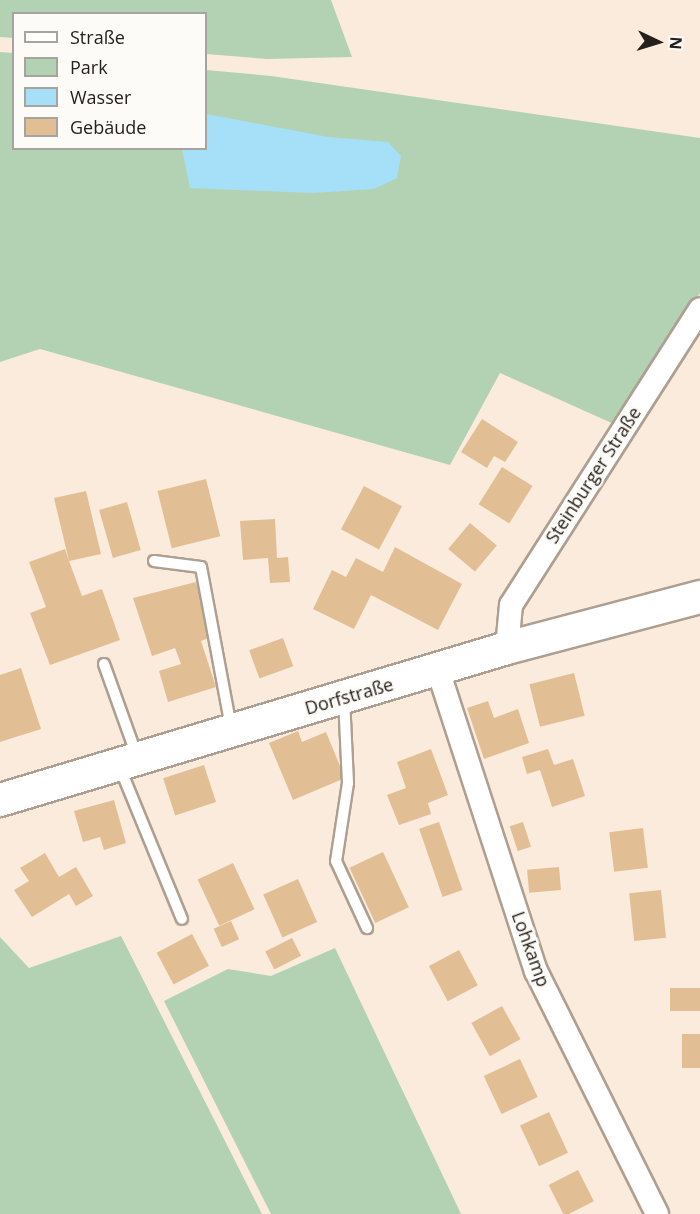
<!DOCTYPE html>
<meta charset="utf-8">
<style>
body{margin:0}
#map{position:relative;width:700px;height:1214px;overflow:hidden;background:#faebdc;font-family:"Open Sans",sans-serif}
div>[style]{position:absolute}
.green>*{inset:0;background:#b3d2b4}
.water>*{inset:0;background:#a6e0f8}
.building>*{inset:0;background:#e2be95;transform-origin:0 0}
.roads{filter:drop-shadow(2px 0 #ad9f91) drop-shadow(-2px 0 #ad9f91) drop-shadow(0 2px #ad9f91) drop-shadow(0 -2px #ad9f91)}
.lane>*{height:10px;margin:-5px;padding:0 5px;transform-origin:5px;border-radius:5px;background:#fff}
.street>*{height:22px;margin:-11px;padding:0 11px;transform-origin:11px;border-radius:11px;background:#fff}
.secondary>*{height:32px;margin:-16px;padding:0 16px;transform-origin:16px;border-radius:16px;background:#fff}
span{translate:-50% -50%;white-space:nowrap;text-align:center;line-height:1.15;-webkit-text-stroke:5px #fdfbf7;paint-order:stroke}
.street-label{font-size:18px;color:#25201b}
.legend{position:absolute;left:12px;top:12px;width:195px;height:138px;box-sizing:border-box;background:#fdfbf7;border:2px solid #a7a39f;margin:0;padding:8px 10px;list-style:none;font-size:18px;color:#25201b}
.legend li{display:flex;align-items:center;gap:12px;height:30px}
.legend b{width:30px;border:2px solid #a7a39f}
.north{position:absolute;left:628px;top:12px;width:60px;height:60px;-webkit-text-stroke:4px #fdfbf7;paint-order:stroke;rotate:94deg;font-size:16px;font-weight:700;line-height:24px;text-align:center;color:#25201b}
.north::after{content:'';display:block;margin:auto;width:21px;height:27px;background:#25201b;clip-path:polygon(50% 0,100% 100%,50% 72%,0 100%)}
</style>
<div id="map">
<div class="green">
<i style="clip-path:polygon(0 0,331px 0,352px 57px,267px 59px,206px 54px,206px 14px,14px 14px,13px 38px,0 37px)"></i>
<i style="clip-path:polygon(0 52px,13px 53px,14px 148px,206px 148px,206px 70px,271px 76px,700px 138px,700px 293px,616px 425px,500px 373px,450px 465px,40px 349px,0 362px)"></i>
<i style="clip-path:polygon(121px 936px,262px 1214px,0 1214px,0 937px,29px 968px)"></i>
<i style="clip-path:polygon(335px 948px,461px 1214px,271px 1214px,164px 1001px,228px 969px,271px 976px)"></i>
</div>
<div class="water">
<i style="clip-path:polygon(206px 114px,328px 137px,388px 142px,401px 156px,397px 178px,374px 189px,312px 193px,190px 188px,182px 149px,206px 148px)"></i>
</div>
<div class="building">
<i style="clip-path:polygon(482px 419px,518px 442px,505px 462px,494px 456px,487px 468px,461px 452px)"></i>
<i style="left:502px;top:467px;width:36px;height:44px;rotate:32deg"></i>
<i style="left:206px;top:479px;width:59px;height:50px;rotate:76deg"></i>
<i style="left:364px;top:486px;width:43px;height:49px;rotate:28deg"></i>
<i style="clip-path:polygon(86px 491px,101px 554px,69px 561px,82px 596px,102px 589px,120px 640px,50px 665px,30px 613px,46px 607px,29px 562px,65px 549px,69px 561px,54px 498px)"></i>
<i style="left:127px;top:502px;width:50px;height:29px;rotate:74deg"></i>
<i style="clip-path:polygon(275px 519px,277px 558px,288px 557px,290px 582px,270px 583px,268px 558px,243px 560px,240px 521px)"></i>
<i style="left:470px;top:523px;width:35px;height:34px;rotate:40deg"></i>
<i style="clip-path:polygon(395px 547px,462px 584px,438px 630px,371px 595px,354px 629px,313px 609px,332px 570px,346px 577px,356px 558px,383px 572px)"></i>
<i style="clip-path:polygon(196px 582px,213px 636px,201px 641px,216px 687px,168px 702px,159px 671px,181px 664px,175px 648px,152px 656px,133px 598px)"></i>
<i style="left:283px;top:638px;width:30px;height:36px;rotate:70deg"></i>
<i style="clip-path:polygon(21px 668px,41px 729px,0 742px,0 675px)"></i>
<i style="left:574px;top:673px;width:44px;height:46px;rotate:76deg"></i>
<i style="clip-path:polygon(488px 701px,494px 718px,518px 709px,529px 743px,484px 759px,467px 708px)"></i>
<i style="clip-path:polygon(298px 731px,302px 742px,326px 732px,345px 778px,293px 800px,269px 743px)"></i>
<i style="clip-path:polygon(431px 749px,448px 795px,428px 803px,431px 814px,399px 825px,387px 795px,406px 788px,397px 762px)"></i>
<i style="clip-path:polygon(548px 749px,554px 765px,573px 759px,585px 796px,552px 807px,540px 770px,527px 774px,522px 757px)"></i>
<i style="left:204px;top:765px;width:39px;height:43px;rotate:72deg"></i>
<i style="clip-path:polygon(114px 800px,126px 843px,104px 850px,100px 837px,83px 842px,74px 811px)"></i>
<i style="left:439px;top:822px;width:72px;height:21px;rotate:71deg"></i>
<i style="left:523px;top:822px;width:26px;height:14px;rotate:72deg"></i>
<i style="left:643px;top:828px;width:40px;height:34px;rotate:83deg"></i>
<i style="left:383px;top:852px;width:61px;height:37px;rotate:65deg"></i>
<i style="clip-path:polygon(45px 853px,59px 877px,76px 867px,93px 896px,76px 906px,69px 894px,32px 917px,14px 890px,29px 881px,20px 868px)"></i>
<i style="left:233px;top:863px;width:51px;height:39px;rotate:65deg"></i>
<i style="left:559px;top:867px;width:23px;height:32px;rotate:85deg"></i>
<i style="left:298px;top:879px;width:47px;height:38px;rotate:66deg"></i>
<i style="left:661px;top:890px;width:48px;height:32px;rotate:84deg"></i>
<i style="left:231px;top:921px;width:20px;height:19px;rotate:66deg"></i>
<i style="left:192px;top:934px;width:36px;height:40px;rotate:62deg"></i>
<i style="left:292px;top:938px;width:20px;height:30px;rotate:63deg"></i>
<i style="left:459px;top:950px;width:40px;height:34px;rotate:62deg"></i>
<i style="left:700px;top:988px;width:23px;height:30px;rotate:90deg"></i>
<i style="left:502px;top:1006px;width:38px;height:35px;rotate:61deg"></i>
<i style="left:700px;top:1034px;width:34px;height:18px;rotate:90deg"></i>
<i style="left:520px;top:1059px;width:42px;height:40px;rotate:65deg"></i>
<i style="left:549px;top:1112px;width:45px;height:32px;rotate:65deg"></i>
<i style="left:578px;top:1170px;width:35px;height:33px;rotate:63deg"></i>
</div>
<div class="roads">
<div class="lane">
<i style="left:154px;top:561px;width:47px;rotate:7.3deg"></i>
<i style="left:201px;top:567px;width:164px;rotate:79.4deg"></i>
<i style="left:104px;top:664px;width:98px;rotate:70.3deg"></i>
<i style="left:344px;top:698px;width:85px;rotate:87.3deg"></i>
<i style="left:348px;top:783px;width:79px;rotate:98.7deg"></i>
<i style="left:336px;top:861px;width:74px;rotate:65.2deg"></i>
<i style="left:120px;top:768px;width:163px;rotate:67.7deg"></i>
</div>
<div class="street">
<i style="left:507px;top:648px;width:43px;rotate:-84.7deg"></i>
<i style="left:511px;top:605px;width:351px;rotate:-57.4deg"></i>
<i style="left:438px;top:670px;width:317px;rotate:72deg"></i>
<i style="left:536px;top:971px;width:271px;rotate:63.5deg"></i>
</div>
<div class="secondary">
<i style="left:0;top:800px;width:529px;rotate:-16.69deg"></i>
<i style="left:507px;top:648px;width:200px;rotate:-14.8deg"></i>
</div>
</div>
<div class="street-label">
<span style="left:593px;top:475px;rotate:-57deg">Steinburger Straße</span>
<span style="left:349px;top:696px;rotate:-16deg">Dorfstraße</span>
<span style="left:531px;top:949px;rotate:70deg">Lohkamp</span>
</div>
<ul class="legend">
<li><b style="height:8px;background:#fff"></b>Straße</li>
<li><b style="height:16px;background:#b3d2b4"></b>Park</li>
<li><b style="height:16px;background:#a6e0f8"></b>Wasser</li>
<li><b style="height:16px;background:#e2be95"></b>Gebäude</li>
</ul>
<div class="north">N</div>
</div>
